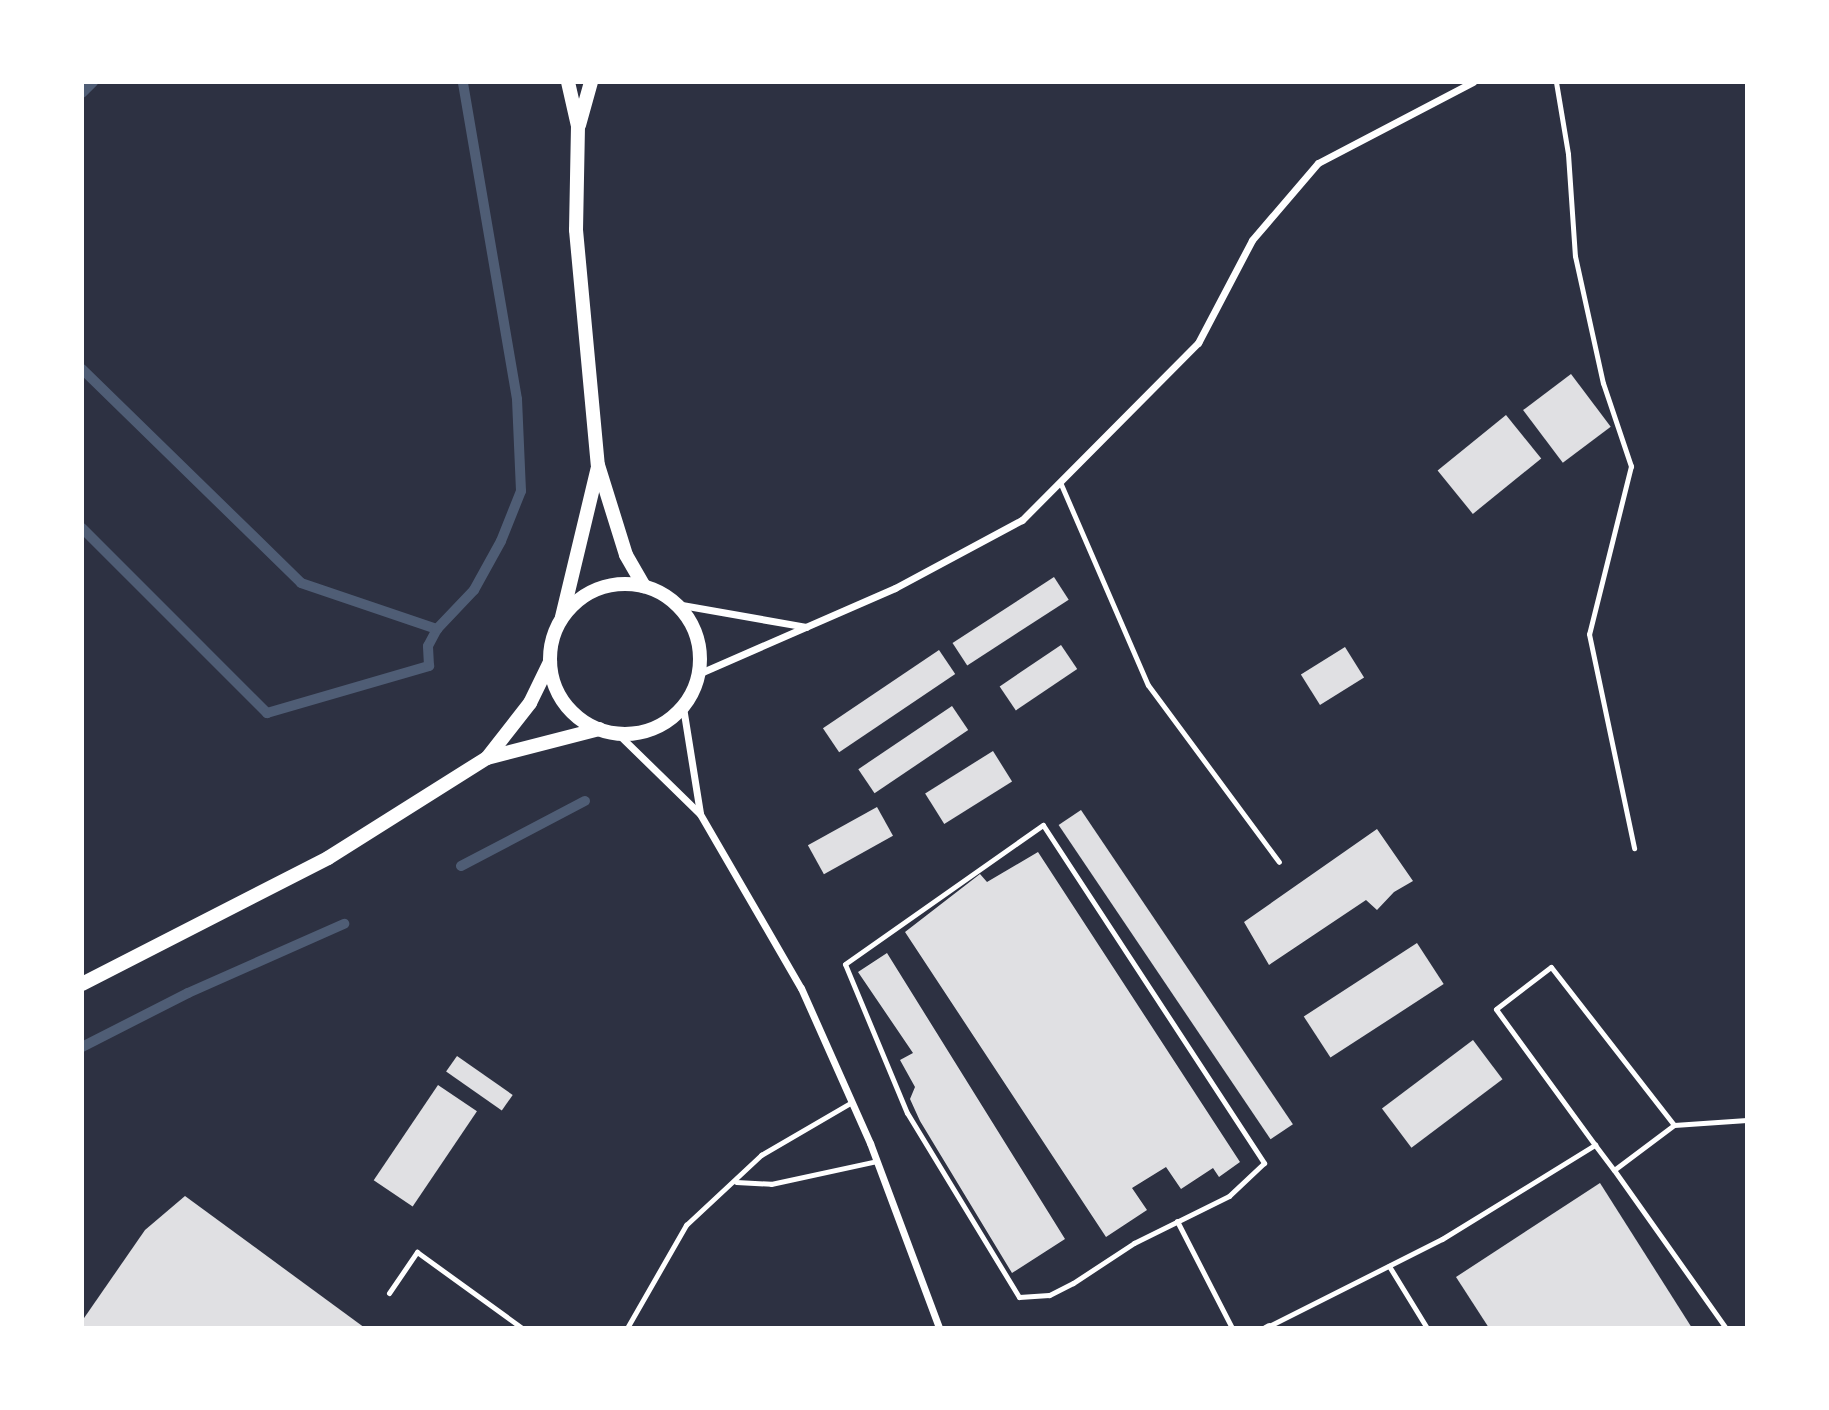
<!DOCTYPE html>
<style>
body{margin:0}
#map{position:relative;width:1829px;height:1410px;overflow:hidden;background:#2d3142;font-family:Manrope,sans-serif}
div>[style]{position:absolute}
.stream>*{height:10px;margin:-5px;padding:0 5px;transform-origin:5px;border-radius:5px;background:#4f5d75}
.building>*{inset:0;background:#e0e0e3;transform-origin:0 0}
.service>*{height:5px;margin:-2.5px;padding:0 2.5px;transform-origin:2.5px;border-radius:2.5px;background:#fff}
.minor>*{height:7px;margin:-3.5px;padding:0 3.5px;transform-origin:3.5px;border-radius:3.5px;background:#fff}
.secondary>*{height:14px;margin:-7px;padding:0 7px;transform-origin:7px;border-radius:7px;background:#fff}
.secondary>.ring{margin:-7px;padding:0;box-sizing:content-box;background:none;border:14px solid #fff;border-radius:50%}
span{translate:-50% -50%;white-space:nowrap;text-align:center;line-height:1.15;-webkit-text-stroke:6px #fff;paint-order:stroke}
.frame{position:absolute;inset:0;border:84px solid #fff;pointer-events:none}
</style>
<div id="map">
<div class="stream">
<i style="left:82px;top:93px;width:16px;rotate:-45deg"></i>
<i style="left:82px;top:369px;width:306px;rotate:44.3deg"></i>
<i style="left:301px;top:583px;width:144px;rotate:18.7deg"></i>
<i style="left:82px;top:528px;width:262px;rotate:45deg"></i>
<i style="left:267px;top:713px;width:169px;rotate:-16.2deg"></i>
<i style="left:429px;top:666px;width:20px;rotate:-93deg"></i>
<i style="left:428px;top:646px;width:19px;rotate:-62deg"></i>
<i style="left:437px;top:629px;width:54px;rotate:-46.5deg"></i>
<i style="left:474px;top:590px;width:56px;rotate:-61.1deg"></i>
<i style="left:501px;top:541px;width:54px;rotate:-68.2deg"></i>
<i style="left:521px;top:491px;width:92px;rotate:-92.5deg"></i>
<i style="left:517px;top:399px;width:322px;rotate:-99.7deg"></i>
<i style="left:461px;top:866px;width:140px;rotate:-27.7deg"></i>
<i style="left:82px;top:1047px;width:119px;rotate:-27deg"></i>
<i style="left:188px;top:993px;width:171px;rotate:-23.9deg"></i>
</div>
<div class="building">
<i style="left:1571px;top:374px;width:66px;height:60px;rotate:53deg"></i>
<i style="left:1506px;top:415px;width:56px;height:88px;rotate:51deg"></i>
<i style="left:1054px;top:577px;width:27px;height:121px;rotate:57deg"></i>
<i style="left:1061px;top:645px;width:29px;height:74px;rotate:56deg"></i>
<i style="left:1345px;top:647px;width:36px;height:52px;rotate:58deg"></i>
<i style="left:939px;top:650px;width:29px;height:140px;rotate:56deg"></i>
<i style="left:952px;top:706px;width:29px;height:113px;rotate:56deg"></i>
<i style="left:993px;top:751px;width:36px;height:80px;rotate:58deg"></i>
<i style="left:877px;top:807px;width:33px;height:79px;rotate:61deg"></i>
<i style="left:1081px;top:810px;width:379px;height:27px;rotate:56deg"></i>
<i style="clip-path:polygon(1377px 829px,1413px 881px,1394px 892px,1377px 910px,1366px 900px,1269px 965px,1244px 922px)"></i>
<i style="clip-path:polygon(1038px 852px,1240px 1162px,1219px 1177px,1213px 1168px,1181px 1189px,1166px 1167px,1132px 1188px,1147px 1210px,1106px 1237px,905px 932px,980px 874px,987px 882px)"></i>
<i style="left:1417px;top:943px;width:49px;height:135px;rotate:57deg"></i>
<i style="clip-path:polygon(887px 953px,1065px 1239px,1012px 1273px,920px 1121px,910px 1099px,915px 1087px,900px 1060px,913px 1053px,858px 972px)"></i>
<i style="left:1473px;top:1040px;width:49px;height:114px;rotate:53deg"></i>
<i style="left:457px;top:1056px;width:68px;height:19px;rotate:35deg"></i>
<i style="left:438px;top:1085px;width:47px;height:115px;rotate:34deg"></i>
<i style="clip-path:polygon(1600px 1183px,1692px 1328px,1489px 1328px,1456px 1277px)"></i>
<i style="clip-path:polygon(185px 1196px,365px 1328px,82px 1328px,82px 1321px,145px 1230px)"></i>
</div>
<div class="service">
<i style="left:1556px;top:82px;width:73px;rotate:80.5deg"></i>
<i style="left:1568px;top:154px;width:102px;rotate:86.1deg"></i>
<i style="left:1575px;top:256px;width:130px;rotate:77.6deg"></i>
<i style="left:1603px;top:383px;width:88px;rotate:71.4deg"></i>
<i style="left:1631px;top:466px;width:173px;rotate:104deg"></i>
<i style="left:1589px;top:634px;width:219px;rotate:78.1deg"></i>
<i style="left:1060px;top:482px;width:221px;rotate:66.6deg"></i>
<i style="left:1148px;top:685px;width:220px;rotate:53.5deg"></i>
<i style="left:1043px;top:825px;width:404px;rotate:56.8deg"></i>
<i style="left:1264px;top:1163px;width:48px;rotate:136.7deg"></i>
<i style="left:1229px;top:1196px;width:106px;rotate:153.7deg"></i>
<i style="left:1134px;top:1243px;width:73px;rotate:146.7deg"></i>
<i style="left:1073px;top:1283px;width:27px;rotate:153deg"></i>
<i style="left:1049px;top:1295px;width:30px;rotate:176deg"></i>
<i style="left:1019px;top:1297px;width:215px;rotate:-121.3deg"></i>
<i style="left:907px;top:1113px;width:161px;rotate:-112.6deg"></i>
<i style="left:845px;top:964px;width:242px;rotate:-35.1deg"></i>
<i style="left:1595px;top:1145px;width:168px;rotate:-126.1deg"></i>
<i style="left:1496px;top:1009px;width:69px;rotate:-37.4deg"></i>
<i style="left:1551px;top:967px;width:200px;rotate:52.1deg"></i>
<i style="left:1614px;top:1170px;width:194px;rotate:54.7deg"></i>
<i style="left:736px;top:1182px;width:35px;rotate:3deg"></i>
<i style="left:771px;top:1184px;width:108px;rotate:-12.2deg"></i>
<i style="left:1177px;top:1221px;width:120px;rotate:62.8deg"></i>
<i style="left:1389px;top:1266px;width:73px;rotate:58.5deg"></i>
<i style="left:389px;top:1293px;width:50px;rotate:-55.7deg"></i>
<i style="left:417px;top:1252px;width:130px;rotate:35.9deg"></i>
<i style="left:1269px;top:1326px;width:194px;rotate:-26.7deg"></i>
<i style="left:1442px;top:1239px;width:180px;rotate:-31.6deg"></i>
<i style="left:1595px;top:1145px;width:31px;rotate:53deg"></i>
<i style="left:1614px;top:1170px;width:75px;rotate:-36.9deg"></i>
<i style="left:1674px;top:1125px;width:73px;rotate:-3.9deg"></i>
<i style="left:627px;top:1328px;width:119px;rotate:-60.2deg"></i>
<i style="left:686px;top:1225px;width:103px;rotate:-43deg"></i>
<i style="left:761px;top:1155px;width:105px;rotate:-30.2deg"></i>
</div>
<div class="minor">
<i style="left:676px;top:604px;width:132px;rotate:10deg"></i>
<i style="left:698px;top:674px;width:215px;rotate:-23.6deg"></i>
<i style="left:895px;top:588px;width:144px;rotate:-28.2deg"></i>
<i style="left:1022px;top:520px;width:250px;rotate:-45.2deg"></i>
<i style="left:1198px;top:343px;width:116px;rotate:-62.3deg"></i>
<i style="left:1252px;top:240px;width:101px;rotate:-49.4deg"></i>
<i style="left:1318px;top:163px;width:175px;rotate:-27.6deg"></i>
<i style="left:683px;top:707px;width:107px;rotate:80.9deg"></i>
<i style="left:616px;top:732px;width:117px;rotate:44.3deg"></i>
<i style="left:700px;top:814px;width:201px;rotate:59.9deg"></i>
<i style="left:801px;top:988px;width:170px;rotate:66deg"></i>
<i style="left:870px;top:1143px;width:197px;rotate:69.5deg"></i>
<i style="left:1265px;top:1328px;width:4px;rotate:-27deg"></i>
</div>
<div class="secondary">
<i style="left:568px;top:82px;width:45px;rotate:77.2deg"></i>
<i style="left:578px;top:126px;width:104px;rotate:91.1deg"></i>
<i style="left:576px;top:230px;width:236px;rotate:84.7deg"></i>
<i style="left:598px;top:465px;width:94px;rotate:72.7deg"></i>
<i style="left:626px;top:555px;width:36px;rotate:60deg"></i>
<i style="left:579px;top:125px;width:45px;rotate:-74.4deg"></i>
<i class="ring" style="left:550px;top:584px;width:136px;height:136px"></i>
<i style="left:562px;top:617px;width:154px;rotate:-76.5deg"></i>
<i style="left:487px;top:758px;width:70px;rotate:-52deg"></i>
<i style="left:530px;top:703px;width:46px;rotate:-64deg"></i>
<i style="left:82px;top:984px;width:276px;rotate:-27.1deg"></i>
<i style="left:328px;top:858px;width:188px;rotate:-32.2deg"></i>
<i style="left:487px;top:758px;width:116px;rotate:-14.5deg"></i>
</div>
<div class="frame"></div>
</div>
